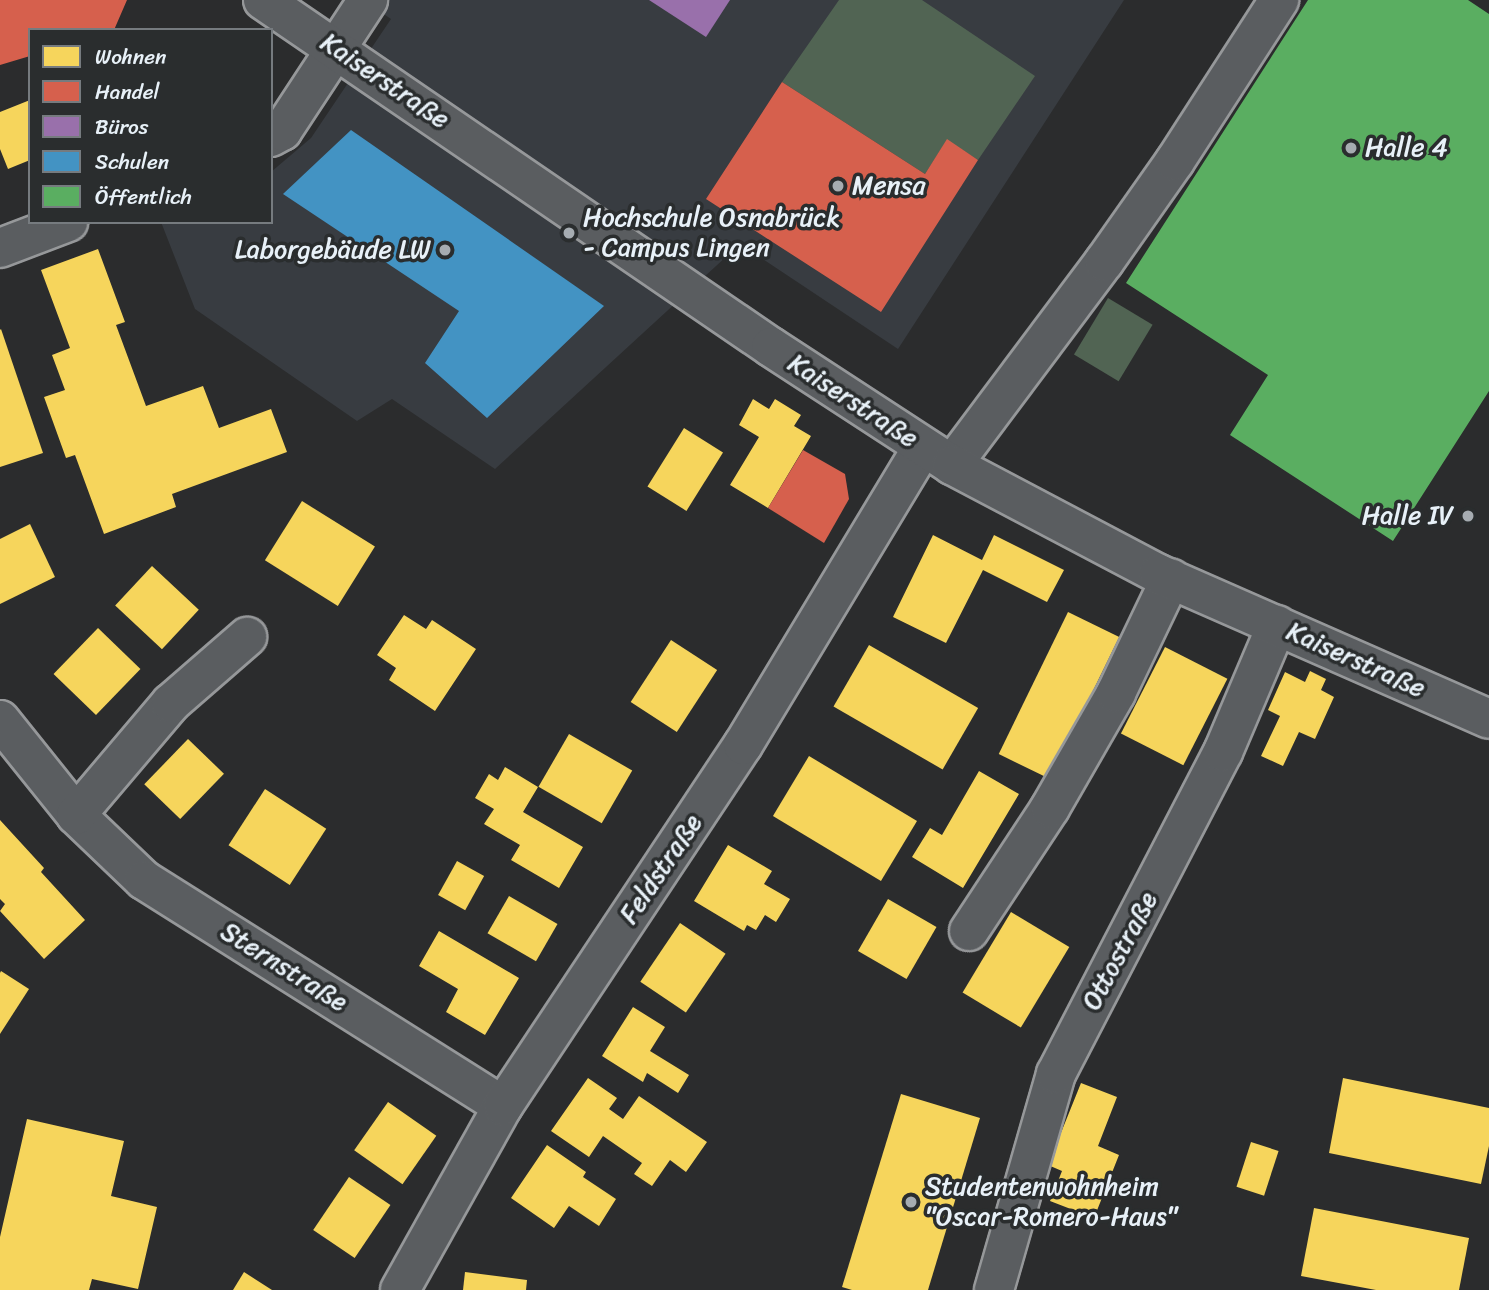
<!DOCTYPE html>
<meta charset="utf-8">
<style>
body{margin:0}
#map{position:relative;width:1489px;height:1290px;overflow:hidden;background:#2b2c2d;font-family:Sriracha,sans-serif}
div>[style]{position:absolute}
.built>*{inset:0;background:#383c41}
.green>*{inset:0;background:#516453;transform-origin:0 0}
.homes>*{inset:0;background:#f6d55c;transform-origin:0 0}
.shops>*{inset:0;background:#d6604d}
.offices>*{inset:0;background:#9970ab}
.schools>*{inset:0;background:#4393c3}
.public>*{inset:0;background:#5aae61}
.roads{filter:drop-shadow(2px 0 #96989a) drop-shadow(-2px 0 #96989a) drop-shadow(0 2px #96989a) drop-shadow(0 -2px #96989a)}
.minor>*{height:38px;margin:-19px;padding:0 19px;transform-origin:19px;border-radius:19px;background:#5a5d60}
.major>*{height:38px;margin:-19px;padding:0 19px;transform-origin:19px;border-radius:19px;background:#5a5d60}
.dots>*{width:19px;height:19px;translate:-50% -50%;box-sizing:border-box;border:4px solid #2a2d2e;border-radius:50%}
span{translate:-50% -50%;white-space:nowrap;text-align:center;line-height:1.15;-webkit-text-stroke:7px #2a2d2e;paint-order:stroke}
.street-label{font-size:26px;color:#e8f1f8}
.poi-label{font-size:26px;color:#e8f1f8}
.left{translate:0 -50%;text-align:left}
.right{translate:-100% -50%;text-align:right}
.legend{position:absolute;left:28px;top:28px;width:245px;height:196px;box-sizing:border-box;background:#2a2d2e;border:2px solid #767b7f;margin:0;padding:9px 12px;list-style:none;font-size:21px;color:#e8f1f8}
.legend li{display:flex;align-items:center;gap:14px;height:35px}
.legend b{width:35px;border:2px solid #767b7f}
</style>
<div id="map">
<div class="built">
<i style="clip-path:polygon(363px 0,1124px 0,898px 349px,740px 244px,495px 469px,392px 399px,357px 421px,195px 309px,161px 222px,271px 222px,271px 172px,311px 138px,391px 19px)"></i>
</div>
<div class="green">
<i style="clip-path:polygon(839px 0,922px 0,1035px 76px,978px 160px,947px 140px,925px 174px,782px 82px)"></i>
<i style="left:1108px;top:298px;width:52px;height:66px;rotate:31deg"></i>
</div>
<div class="homes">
<i style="clip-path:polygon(30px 100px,30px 160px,8px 169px,0 149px,0 112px)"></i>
<i style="clip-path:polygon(98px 249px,125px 322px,116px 325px,146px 406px,203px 386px,219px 428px,271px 409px,287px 452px,172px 494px,176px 507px,104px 534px,75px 455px,66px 458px,44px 397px,65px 390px,52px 355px,70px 348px,41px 270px)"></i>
<i style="clip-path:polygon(1px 329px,43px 453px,0 467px,0 330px)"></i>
<i style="clip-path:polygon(753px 399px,769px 409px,775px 399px,801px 415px,794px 426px,811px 436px,768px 508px,730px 485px,759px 437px,739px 425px)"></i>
<i style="left:684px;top:428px;width:46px;height:69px;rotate:32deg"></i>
<i style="left:302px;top:501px;width:86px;height:70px;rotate:32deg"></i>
<i style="clip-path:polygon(30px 524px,55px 577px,0 604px,0 539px)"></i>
<i style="clip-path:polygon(933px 535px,982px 560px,994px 535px,1064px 570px,1047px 602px,983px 570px,946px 643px,893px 617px)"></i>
<i style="left:152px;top:566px;width:64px;height:54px;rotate:43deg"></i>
<i style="left:1068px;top:612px;width:57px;height:158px;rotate:26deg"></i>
<i style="clip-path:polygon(404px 615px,426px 629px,432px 620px,476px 649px,435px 711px,389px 680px,396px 668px,377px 655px)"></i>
<i style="left:98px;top:628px;width:59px;height:64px;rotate:44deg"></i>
<i style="left:671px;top:640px;width:55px;height:74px;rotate:33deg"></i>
<i style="left:869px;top:645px;width:126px;height:71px;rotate:30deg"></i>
<i style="left:1165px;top:647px;width:70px;height:97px;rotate:27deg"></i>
<i style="clip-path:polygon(1310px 671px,1326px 679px,1321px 690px,1334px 697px,1315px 739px,1299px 732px,1283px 766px,1261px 756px,1280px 716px,1268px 710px,1285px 672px,1305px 682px)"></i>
<i style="left:569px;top:734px;width:73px;height:61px;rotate:30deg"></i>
<i style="left:188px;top:739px;width:50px;height:63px;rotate:44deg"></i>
<i style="left:809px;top:756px;width:126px;height:70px;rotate:31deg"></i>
<i style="clip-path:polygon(505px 767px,538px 787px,523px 812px,583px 847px,559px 888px,511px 860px,520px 845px,484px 824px,494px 809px,475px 798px,489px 774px,498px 780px)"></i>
<i style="clip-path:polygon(979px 771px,1019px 794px,963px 888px,912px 857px,930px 828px,942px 835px)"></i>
<i style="left:265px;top:789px;width:73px;height:67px;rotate:33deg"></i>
<i style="clip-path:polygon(0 820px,44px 868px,41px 872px,85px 920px,44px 959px,0 911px,5px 904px,0 899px)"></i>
<i style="clip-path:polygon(728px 845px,772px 871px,764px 884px,790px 899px,776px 922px,765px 915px,756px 930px,747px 925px,744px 931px,694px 901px)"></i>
<i style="left:457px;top:861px;width:31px;height:39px;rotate:29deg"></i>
<i style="left:509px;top:896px;width:56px;height:43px;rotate:30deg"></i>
<i style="left:888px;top:899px;width:56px;height:60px;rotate:30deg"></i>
<i style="left:1011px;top:912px;width:68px;height:94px;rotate:31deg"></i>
<i style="left:680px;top:923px;width:55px;height:71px;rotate:34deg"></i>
<i style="clip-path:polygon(439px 931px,519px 978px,485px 1035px,446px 1012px,458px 989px,419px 966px)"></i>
<i style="clip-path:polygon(1px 971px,29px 989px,0 1034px,0 973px)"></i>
<i style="clip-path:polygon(633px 1007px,665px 1027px,650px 1051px,689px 1075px,678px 1093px,647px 1073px,643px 1082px,602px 1056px)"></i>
<i style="clip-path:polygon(588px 1078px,617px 1098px,609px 1109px,623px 1119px,639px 1096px,707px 1142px,686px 1172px,670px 1160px,652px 1186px,634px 1174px,642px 1163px,603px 1136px,589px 1157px,551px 1131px)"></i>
<i style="clip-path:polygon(1343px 1078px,1489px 1108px,1489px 1146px,1481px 1184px,1329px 1153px)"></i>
<i style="clip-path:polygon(1081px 1083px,1117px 1097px,1098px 1146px,1119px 1155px,1094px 1218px,1050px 1201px,1062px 1171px,1048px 1165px)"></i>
<i style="clip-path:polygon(901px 1094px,980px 1118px,928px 1290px,852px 1290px,842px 1287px)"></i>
<i style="left:388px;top:1102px;width:59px;height:59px;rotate:35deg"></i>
<i style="clip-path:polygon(27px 1119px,124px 1141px,111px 1196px,157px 1207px,138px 1289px,92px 1279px,89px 1290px,0 1290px,0 1237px)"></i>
<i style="left:1251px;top:1142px;width:29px;height:47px;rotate:18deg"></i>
<i style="clip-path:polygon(547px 1145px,586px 1172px,583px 1177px,616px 1199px,599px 1226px,569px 1206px,554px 1228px,511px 1198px)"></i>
<i style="left:349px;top:1177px;width:50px;height:64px;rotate:34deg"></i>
<i style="clip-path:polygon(1314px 1208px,1469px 1238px,1459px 1290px,1376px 1290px,1301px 1276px)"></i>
<i style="clip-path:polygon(244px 1272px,272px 1290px,233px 1290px)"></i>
<i style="clip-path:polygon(465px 1272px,527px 1280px,526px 1290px,463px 1290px)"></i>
</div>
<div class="shops">
<i style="clip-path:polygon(0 0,127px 0,114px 30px,30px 30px,30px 56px,0 65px)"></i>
<i style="clip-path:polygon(782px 82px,925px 174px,947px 139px,978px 160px,881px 312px,706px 199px)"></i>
<i style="clip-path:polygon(803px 450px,845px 474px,849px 499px,824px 543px,768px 508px)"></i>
</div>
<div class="offices">
<i style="clip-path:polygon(649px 0,730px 0,706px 37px)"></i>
</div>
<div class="schools">
<i style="clip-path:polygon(351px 130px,604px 306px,487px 418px,425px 363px,459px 311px,283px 194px)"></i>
</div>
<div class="public">
<i style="clip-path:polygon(1308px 0,1468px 0,1489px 14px,1489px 391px,1393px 541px,1230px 435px,1268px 375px,1126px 283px)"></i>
</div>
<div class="roads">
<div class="minor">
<i style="left:271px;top:137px;width:13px;rotate:-29deg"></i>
<i style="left:282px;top:131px;width:157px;rotate:-56.7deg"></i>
<i style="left:0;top:248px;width:73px;rotate:-20.9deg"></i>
<i style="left:952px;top:465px;width:254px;rotate:-53.2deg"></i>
<i style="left:1104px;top:262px;width:123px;rotate:-54.9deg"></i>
<i style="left:1175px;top:161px;width:192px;rotate:-57.1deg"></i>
<i style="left:0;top:720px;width:122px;rotate:51.3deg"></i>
<i style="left:76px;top:815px;width:94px;rotate:43.7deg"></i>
<i style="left:144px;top:880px;width:424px;rotate:32.2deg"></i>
<i style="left:76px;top:815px;width:147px;rotate:-49.7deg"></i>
<i style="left:171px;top:703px;width:101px;rotate:-41deg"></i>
<i style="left:969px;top:931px;width:147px;rotate:-56.6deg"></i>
<i style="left:1050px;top:808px;width:133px;rotate:-60.1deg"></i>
<i style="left:1116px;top:693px;width:127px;rotate:-64.4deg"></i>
<i style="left:400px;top:1290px;width:211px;rotate:-60.8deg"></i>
<i style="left:503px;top:1106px;width:433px;rotate:-56.4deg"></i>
<i style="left:743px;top:745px;width:347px;rotate:-58.9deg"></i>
<i style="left:994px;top:1290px;width:225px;rotate:-74deg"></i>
<i style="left:1056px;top:1074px;width:363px;rotate:-62.6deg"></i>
<i style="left:1223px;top:752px;width:138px;rotate:-67deg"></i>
</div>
<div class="major">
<i style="left:263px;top:0;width:615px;rotate:34.34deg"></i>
<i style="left:771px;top:347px;width:216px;rotate:33.1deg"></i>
<i style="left:952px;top:465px;width:234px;rotate:27.8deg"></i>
<i style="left:1159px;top:574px;width:360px;rotate:23.7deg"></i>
</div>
</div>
<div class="dots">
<i style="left:1351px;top:148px;background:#a6acb1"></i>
<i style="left:838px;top:186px;background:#a6acb1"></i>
<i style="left:569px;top:233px;background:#a6acb1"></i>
<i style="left:445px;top:250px;background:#a6acb1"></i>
<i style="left:1468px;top:516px;background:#a6acb1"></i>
<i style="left:911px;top:1202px;background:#a6acb1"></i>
</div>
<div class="street-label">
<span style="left:385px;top:81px;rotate:34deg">Kaiserstraße</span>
<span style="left:853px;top:401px;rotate:33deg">Kaiserstraße</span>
<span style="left:1356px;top:660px;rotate:24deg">Kaiserstraße</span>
<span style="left:661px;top:869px;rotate:-56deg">Feldstraße</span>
<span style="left:1120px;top:951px;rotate:-62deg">Ottostraße</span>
<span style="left:284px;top:967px;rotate:32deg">Sternstraße</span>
</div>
<div class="poi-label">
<span class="left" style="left:1365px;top:148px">Halle 4</span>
<span class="left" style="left:852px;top:186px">Mensa</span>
<span class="left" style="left:583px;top:233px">Hochschule Osnabrück<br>- Campus Lingen</span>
<span class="right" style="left:431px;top:250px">Laborgebäude LW</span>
<span class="right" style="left:1454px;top:516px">Halle IV</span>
<span class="left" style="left:925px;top:1202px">Studentenwohnheim<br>"Oscar-Romero-Haus"</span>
</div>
<ul class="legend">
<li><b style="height:19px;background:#f6d55c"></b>Wohnen</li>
<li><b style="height:19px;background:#d6604d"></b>Handel</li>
<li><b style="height:19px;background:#9970ab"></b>Büros</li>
<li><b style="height:19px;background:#4393c3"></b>Schulen</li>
<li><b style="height:19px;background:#5aae61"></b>Öffentlich</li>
</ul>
</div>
